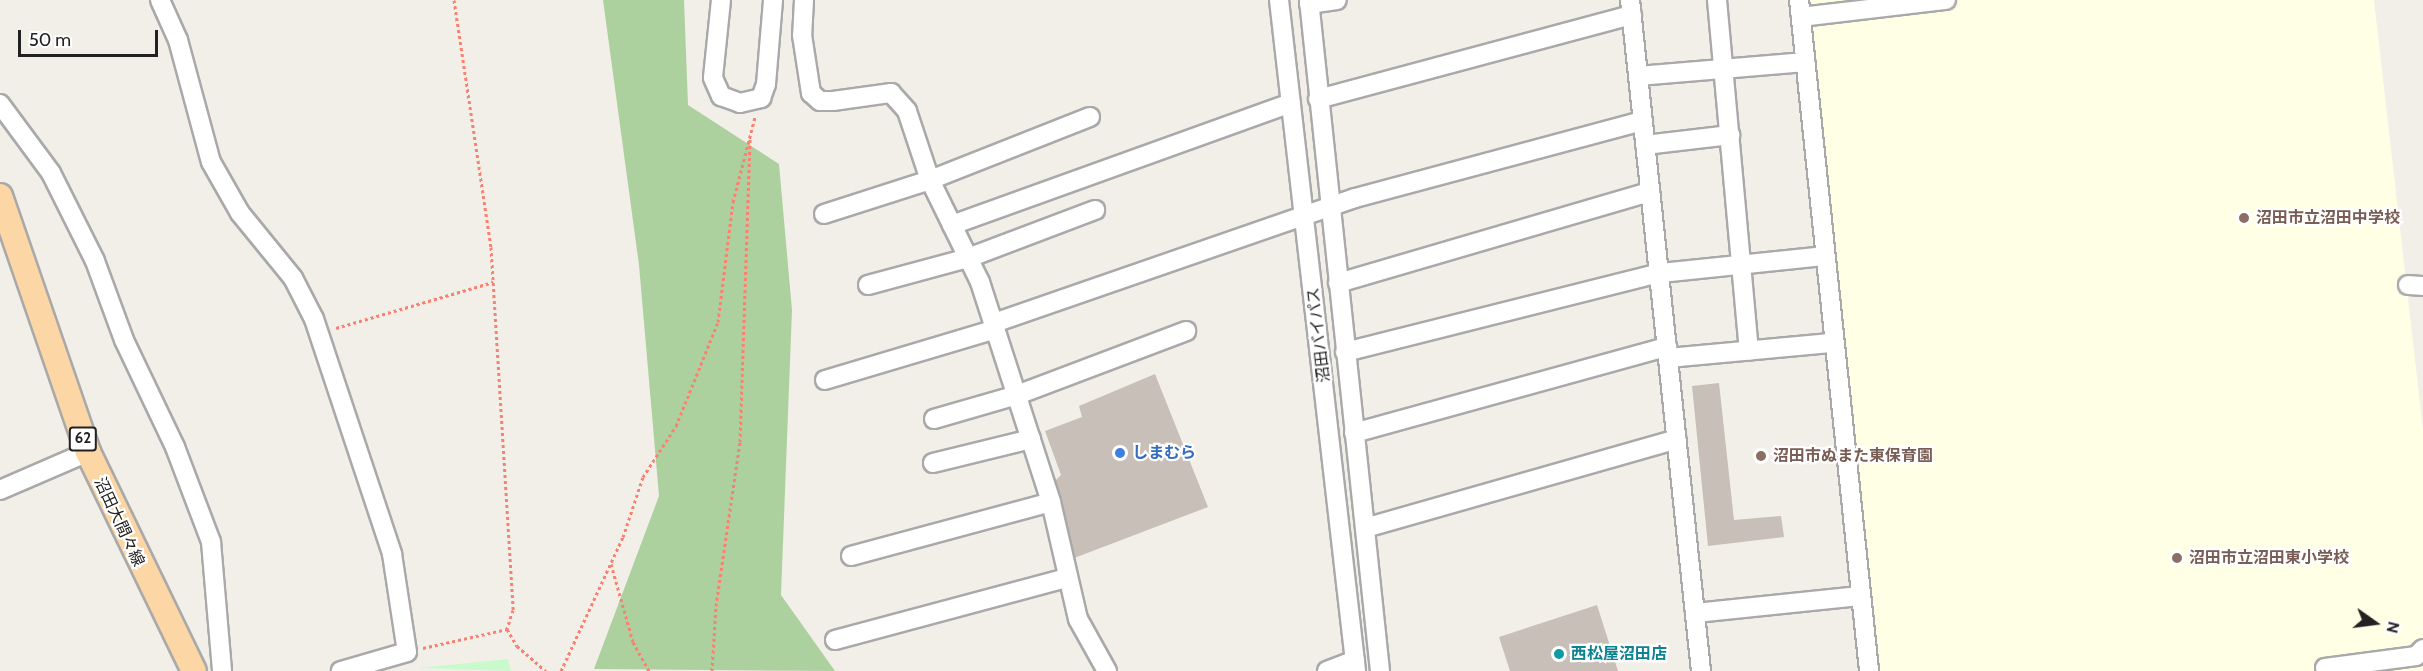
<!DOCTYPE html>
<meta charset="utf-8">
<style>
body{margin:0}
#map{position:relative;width:2423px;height:671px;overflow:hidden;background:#f2efe9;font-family:Cabin,"Noto Sans JP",sans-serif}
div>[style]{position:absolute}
.education>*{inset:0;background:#ffffe5}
.forest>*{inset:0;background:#add19e}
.park>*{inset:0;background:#c8facc}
.building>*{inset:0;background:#c7bfb8}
.path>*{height:3px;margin-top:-1.5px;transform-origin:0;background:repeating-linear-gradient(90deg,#fa8072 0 3px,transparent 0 6px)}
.roads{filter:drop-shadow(2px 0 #a9a9a9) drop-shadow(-2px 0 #a9a9a9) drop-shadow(0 2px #a9a9a9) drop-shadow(0 -2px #a9a9a9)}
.minor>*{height:18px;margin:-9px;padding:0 9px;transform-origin:9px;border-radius:9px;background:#fff}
.major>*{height:24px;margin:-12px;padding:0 12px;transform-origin:12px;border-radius:12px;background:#fcd6a4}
.dots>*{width:16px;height:16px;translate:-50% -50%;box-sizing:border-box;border:3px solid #fff;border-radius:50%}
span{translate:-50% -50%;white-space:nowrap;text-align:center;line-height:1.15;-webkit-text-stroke:4.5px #fff;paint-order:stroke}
.shield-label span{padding:2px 4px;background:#fff;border:2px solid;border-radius:4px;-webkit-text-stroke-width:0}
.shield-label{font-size:15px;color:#222;font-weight:700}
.education-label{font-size:16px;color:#785e54;font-weight:700}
.left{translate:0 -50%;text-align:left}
.street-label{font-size:16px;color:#222}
.shop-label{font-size:16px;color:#366cbe;font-weight:700}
.culture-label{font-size:16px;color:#0d838f;font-weight:700}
.north{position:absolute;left:2345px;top:593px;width:60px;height:60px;-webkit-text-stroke:4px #fff;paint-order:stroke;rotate:104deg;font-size:16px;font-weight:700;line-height:24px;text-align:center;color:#222}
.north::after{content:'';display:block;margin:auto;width:21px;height:27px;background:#222;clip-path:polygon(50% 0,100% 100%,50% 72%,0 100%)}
.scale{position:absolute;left:18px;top:30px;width:140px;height:27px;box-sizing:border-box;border:3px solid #222;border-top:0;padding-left:8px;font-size:18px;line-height:21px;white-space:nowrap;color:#222;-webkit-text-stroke:4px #fff;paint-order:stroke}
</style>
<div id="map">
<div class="education">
<i style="clip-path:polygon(1808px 0,2374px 0,2423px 430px,2423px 671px,1877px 671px)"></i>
</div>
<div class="forest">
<i style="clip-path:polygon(603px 0,684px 0,688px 105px,779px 164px,792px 310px,781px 595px,835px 671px,594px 669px,659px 496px,639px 265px)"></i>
</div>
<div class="park">
<i style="clip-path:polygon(508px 659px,511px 671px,418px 668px)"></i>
</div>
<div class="building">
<i style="clip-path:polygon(1155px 374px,1208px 507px,1069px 560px,1055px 481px,1061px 475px,1045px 431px,1082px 417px,1079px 406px)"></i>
<i style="clip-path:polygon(1719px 383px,1734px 520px,1781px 516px,1784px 537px,1708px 546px,1692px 386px)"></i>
<i style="clip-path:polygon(1597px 605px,1618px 671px,1510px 671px,1499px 637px)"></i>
</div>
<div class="path">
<i style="left:454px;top:0;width:250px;rotate:81.5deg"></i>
<i style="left:491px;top:247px;width:364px;rotate:86.5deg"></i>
<i style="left:513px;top:610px;width:20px;rotate:108deg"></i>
<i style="left:336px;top:328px;width:164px;rotate:-16.3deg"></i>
<i style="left:611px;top:564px;width:81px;rotate:74.2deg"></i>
<i style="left:633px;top:642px;width:33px;rotate:61deg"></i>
<i style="left:423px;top:648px;width:86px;rotate:-12.7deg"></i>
<i style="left:507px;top:629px;width:20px;rotate:60deg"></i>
<i style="left:517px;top:646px;width:38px;rotate:41deg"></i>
<i style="left:561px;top:671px;width:148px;rotate:-65.2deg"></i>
<i style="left:623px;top:537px;width:63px;rotate:-71.6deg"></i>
<i style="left:643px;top:477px;width:61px;rotate:-57.1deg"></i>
<i style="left:676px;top:426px;width:112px;rotate:-68deg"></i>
<i style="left:718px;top:322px;width:121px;rotate:-82.9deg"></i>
<i style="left:733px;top:202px;width:88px;rotate:-75.5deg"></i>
<i style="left:712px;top:671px;width:65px;rotate:-86.5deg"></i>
<i style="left:716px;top:606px;width:166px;rotate:-81.7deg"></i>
<i style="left:740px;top:442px;width:304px;rotate:-88.1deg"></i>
</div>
<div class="roads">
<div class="minor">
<i style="left:160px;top:0;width:44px;rotate:65.8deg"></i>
<i style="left:178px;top:40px;width:126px;rotate:74.9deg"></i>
<i style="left:211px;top:162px;width:59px;rotate:60.4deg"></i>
<i style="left:240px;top:213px;width:84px;rotate:50.8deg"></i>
<i style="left:293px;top:278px;width:46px;rotate:62.9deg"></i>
<i style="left:314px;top:319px;width:248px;rotate:71.6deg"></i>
<i style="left:392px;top:554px;width:99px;rotate:81.3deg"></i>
<i style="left:407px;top:652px;width:69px;rotate:163.9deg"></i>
<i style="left:721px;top:0;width:78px;rotate:95.9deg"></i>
<i style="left:713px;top:78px;width:20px;rotate:66deg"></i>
<i style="left:721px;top:96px;width:20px;rotate:20deg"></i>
<i style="left:740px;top:103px;width:22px;rotate:-13deg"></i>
<i style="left:761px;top:98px;width:15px;rotate:-70deg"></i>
<i style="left:766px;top:84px;width:84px;rotate:-85.2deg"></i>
<i style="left:804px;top:0;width:35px;rotate:93deg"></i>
<i style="left:802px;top:35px;width:59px;rotate:81.2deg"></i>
<i style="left:811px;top:93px;width:12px;rotate:42deg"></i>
<i style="left:820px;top:101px;width:13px"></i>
<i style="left:833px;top:101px;width:59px;rotate:-7.9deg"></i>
<i style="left:891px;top:93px;width:24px;rotate:48deg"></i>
<i style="left:907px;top:111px;width:73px;rotate:71.6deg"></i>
<i style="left:930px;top:180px;width:114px;rotate:63.9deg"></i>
<i style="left:980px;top:282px;width:231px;rotate:72.1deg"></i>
<i style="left:1051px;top:502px;width:120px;rotate:77deg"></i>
<i style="left:1078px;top:619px;width:60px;rotate:60.9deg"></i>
<i style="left:1279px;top:0;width:675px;rotate:83.45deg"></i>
<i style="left:1309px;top:0;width:675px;rotate:83.96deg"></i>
<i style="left:1630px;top:0;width:675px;rotate:83.96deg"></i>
<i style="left:1717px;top:0;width:352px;rotate:84.8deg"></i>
<i style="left:1799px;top:0;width:675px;rotate:84.04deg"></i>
<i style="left:1309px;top:4px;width:28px;rotate:-8deg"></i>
<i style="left:1801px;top:17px;width:146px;rotate:-6.7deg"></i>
<i style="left:1638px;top:76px;width:168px;rotate:-4.8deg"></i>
<i style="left:1318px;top:99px;width:325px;rotate:-15deg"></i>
<i style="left:0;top:104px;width:86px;rotate:53.5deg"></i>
<i style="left:51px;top:173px;width:98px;rotate:63.4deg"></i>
<i style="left:95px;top:261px;width:84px;rotate:69.8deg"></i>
<i style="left:124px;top:340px;width:119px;rotate:64.5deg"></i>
<i style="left:175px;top:447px;width:102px;rotate:69.2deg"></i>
<i style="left:211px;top:542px;width:129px;rotate:85.1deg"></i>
<i style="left:1645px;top:145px;width:86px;rotate:-6.7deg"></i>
<i style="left:824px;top:214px;width:111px;rotate:-17.8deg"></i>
<i style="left:930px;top:180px;width:172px;rotate:-21.5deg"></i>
<i style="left:952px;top:225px;width:360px;rotate:-19.8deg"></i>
<i style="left:1338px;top:283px;width:325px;rotate:-16.3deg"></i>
<i style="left:868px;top:285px;width:104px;rotate:-15.1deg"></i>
<i style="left:968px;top:258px;width:136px;rotate:-20.7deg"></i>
<i style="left:2408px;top:285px;width:15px;rotate:4deg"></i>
<i style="left:994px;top:323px;width:382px;rotate:-19.1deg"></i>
<i style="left:1355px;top:198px;width:298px;rotate:-15deg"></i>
<i style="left:1345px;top:352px;width:325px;rotate:-14.1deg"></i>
<i style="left:1660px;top:273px;width:165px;rotate:-5.9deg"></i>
<i style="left:1669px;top:358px;width:164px;rotate:-5.3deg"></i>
<i style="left:825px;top:380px;width:178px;rotate:-16.6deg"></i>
<i style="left:934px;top:419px;width:86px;rotate:-16.1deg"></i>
<i style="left:1017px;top:395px;width:181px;rotate:-20.7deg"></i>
<i style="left:1354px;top:433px;width:325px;rotate:-15.4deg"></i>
<i style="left:933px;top:463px;width:101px;rotate:-13.8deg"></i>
<i style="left:0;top:490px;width:96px;rotate:-23.4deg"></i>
<i style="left:1365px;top:528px;width:324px;rotate:-15.9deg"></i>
<i style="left:851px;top:556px;width:207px;rotate:-15.1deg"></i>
<i style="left:1695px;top:613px;width:166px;rotate:-5.9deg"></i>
<i style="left:835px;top:640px;width:239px;rotate:-15deg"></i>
<i style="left:2325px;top:668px;width:92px;rotate:-7.5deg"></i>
<i style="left:2416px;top:656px;width:10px;rotate:-45deg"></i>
<i style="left:1327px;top:671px;width:30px;rotate:-21deg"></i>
</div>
<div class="major">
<i style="left:0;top:196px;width:271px;rotate:71deg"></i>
<i style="left:88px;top:452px;width:243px;rotate:64.2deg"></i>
</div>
</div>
<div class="dots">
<i style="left:2244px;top:218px;background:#8d6e63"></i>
<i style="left:1120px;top:453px;background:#3f7fe0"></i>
<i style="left:1761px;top:456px;background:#8d6e63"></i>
<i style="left:2177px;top:558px;background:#8d6e63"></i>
<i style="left:1559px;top:654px;background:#0f9aa8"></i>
</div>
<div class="shield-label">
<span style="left:83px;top:439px">62</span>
</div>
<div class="education-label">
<span class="left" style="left:2256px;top:218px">沼田市立沼田中学校</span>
<span class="left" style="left:1773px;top:456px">沼田市ぬまた東保育園</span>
<span class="left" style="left:2189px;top:558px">沼田市立沼田東小学校</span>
</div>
<div class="street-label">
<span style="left:1319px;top:335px;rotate:-97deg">沼田バイパス</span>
<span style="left:119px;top:522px;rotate:65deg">沼田大間々線</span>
</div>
<div class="shop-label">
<span class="left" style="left:1132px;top:453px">しまむら</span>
</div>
<div class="culture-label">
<span class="left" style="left:1571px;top:654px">西松屋沼田店</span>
</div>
<div class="north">N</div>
<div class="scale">50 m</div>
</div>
